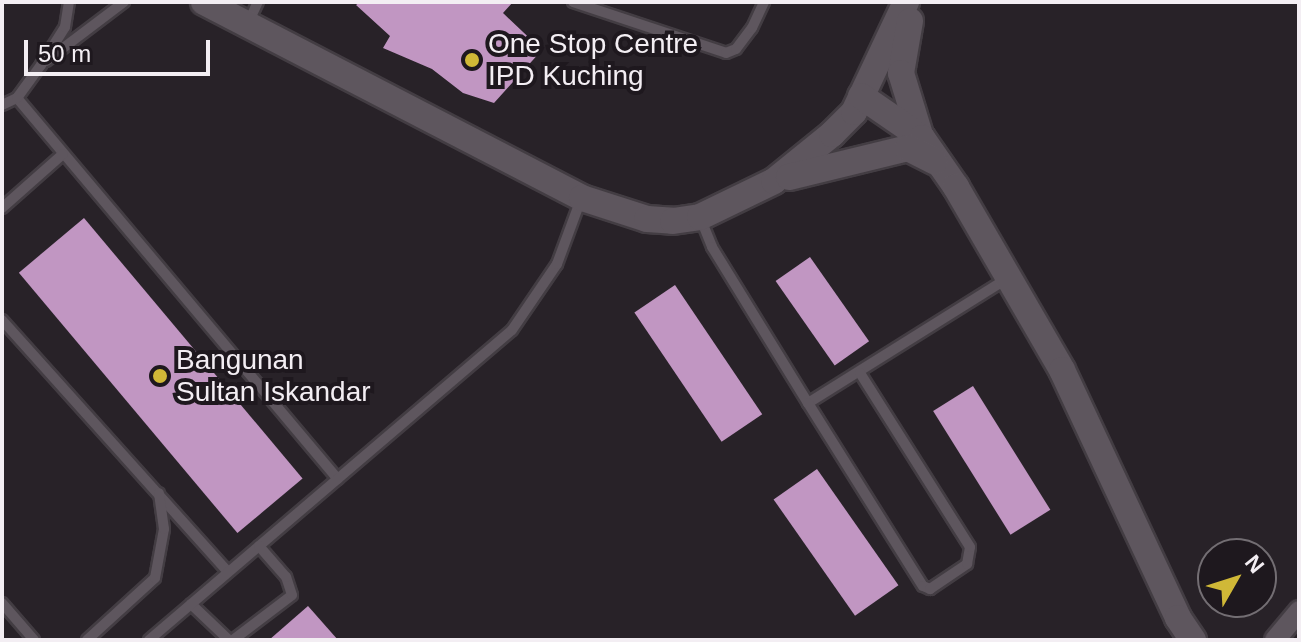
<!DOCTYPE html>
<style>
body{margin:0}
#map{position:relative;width:1301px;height:642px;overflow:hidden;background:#282228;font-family:Arial,sans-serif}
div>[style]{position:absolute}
.building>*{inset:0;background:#c196c2;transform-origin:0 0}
.roads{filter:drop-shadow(2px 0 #433d43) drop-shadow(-2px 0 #433d43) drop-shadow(0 2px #433d43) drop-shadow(0 -2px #433d43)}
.service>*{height:10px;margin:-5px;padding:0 5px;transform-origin:5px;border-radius:5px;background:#5e565e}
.minor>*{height:20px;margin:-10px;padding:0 10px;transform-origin:10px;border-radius:10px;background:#5e565e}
.tertiary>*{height:26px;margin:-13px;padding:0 13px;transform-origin:13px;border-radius:13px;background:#5e565e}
.dots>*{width:22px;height:22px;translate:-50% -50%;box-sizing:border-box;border:4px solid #1e181e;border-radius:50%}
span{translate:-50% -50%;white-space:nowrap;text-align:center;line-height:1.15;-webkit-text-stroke:8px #1e181e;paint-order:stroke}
.poi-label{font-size:28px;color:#f3eef3}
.left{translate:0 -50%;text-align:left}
.frame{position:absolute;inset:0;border:4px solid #f3eef3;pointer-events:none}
.north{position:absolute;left:1197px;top:538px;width:80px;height:80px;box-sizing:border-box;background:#1e181e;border:2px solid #736e73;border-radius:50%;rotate:51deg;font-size:22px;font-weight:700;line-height:32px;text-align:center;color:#f3eef3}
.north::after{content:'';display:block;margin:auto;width:28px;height:36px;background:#d0b837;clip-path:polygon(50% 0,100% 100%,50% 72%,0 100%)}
.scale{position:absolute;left:24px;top:40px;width:186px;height:36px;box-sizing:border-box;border:4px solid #f3eef3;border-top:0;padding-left:10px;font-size:24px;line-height:28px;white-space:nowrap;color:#f3eef3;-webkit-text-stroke:6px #1e181e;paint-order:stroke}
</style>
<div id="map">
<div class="building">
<i style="clip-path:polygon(360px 2px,513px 2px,503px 13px,542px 50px,494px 103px,463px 93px,432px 69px,383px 48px,390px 36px,356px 5px)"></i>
<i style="left:84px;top:218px;width:340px;height:85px;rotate:50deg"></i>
<i style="left:810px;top:257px;width:103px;height:42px;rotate:55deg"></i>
<i style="left:675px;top:285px;width:156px;height:49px;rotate:56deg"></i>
<i style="left:973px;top:386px;width:146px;height:47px;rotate:58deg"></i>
<i style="left:817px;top:469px;width:142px;height:53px;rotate:55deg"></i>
<i style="clip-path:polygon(308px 606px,338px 640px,269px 640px)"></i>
</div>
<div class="roads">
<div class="service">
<i style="left:573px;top:2px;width:161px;rotate:18.4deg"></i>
<i style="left:726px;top:53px;width:11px;rotate:-22deg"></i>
<i style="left:736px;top:49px;width:26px;rotate:-53deg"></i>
<i style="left:752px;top:28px;width:29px;rotate:-65deg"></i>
<i style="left:249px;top:21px;width:21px;rotate:-65deg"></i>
<i style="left:46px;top:61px;width:98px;rotate:-37.1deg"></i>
<i style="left:17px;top:98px;width:498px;rotate:49.9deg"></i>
<i style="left:2px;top:105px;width:17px;rotate:-25deg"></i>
<i style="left:17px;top:98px;width:41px;rotate:-54deg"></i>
<i style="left:41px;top:65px;width:45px;rotate:-57.7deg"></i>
<i style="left:65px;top:27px;width:25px;rotate:-81deg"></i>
<i style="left:2px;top:208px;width:81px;rotate:-41.5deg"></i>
<i style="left:700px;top:217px;width:32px;rotate:68deg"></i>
<i style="left:712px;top:247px;width:183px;rotate:58.4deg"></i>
<i style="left:808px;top:403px;width:236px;rotate:-32deg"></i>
<i style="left:2px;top:320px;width:338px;rotate:48.1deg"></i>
<i style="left:808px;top:403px;width:216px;rotate:57.9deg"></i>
<i style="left:923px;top:586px;width:8px;rotate:23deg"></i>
<i style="left:930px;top:589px;width:45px;rotate:-34deg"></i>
<i style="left:967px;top:564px;width:17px;rotate:-80deg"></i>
<i style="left:970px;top:547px;width:206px;rotate:-122.3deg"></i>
<i style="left:2px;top:603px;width:49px;rotate:49.1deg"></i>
<i style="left:191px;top:604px;width:52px;rotate:43.5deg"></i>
<i style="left:87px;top:640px;width:92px;rotate:-42.4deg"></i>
<i style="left:155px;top:578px;width:50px;rotate:-79.6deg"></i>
<i style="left:164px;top:529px;width:36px;rotate:-98deg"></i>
<i style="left:149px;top:640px;width:477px;rotate:-40.5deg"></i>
<i style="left:512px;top:330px;width:80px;rotate:-55.7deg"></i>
<i style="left:557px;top:264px;width:69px;rotate:-69.7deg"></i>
<i style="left:233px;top:640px;width:74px;rotate:-37.3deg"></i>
<i style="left:292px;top:595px;width:19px;rotate:-108deg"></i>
<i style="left:286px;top:577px;width:41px;rotate:-131.1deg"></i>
</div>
<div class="minor">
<i style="left:1275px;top:640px;width:38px;rotate:-50deg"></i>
</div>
<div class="tertiary">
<i style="left:204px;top:2px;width:426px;rotate:27.4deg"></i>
<i style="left:582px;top:198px;width:68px;rotate:17.9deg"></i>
<i style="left:647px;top:219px;width:26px;rotate:4deg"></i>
<i style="left:673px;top:221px;width:27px;rotate:-8deg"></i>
<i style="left:700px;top:217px;width:82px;rotate:-25.9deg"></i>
<i style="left:774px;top:181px;width:75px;rotate:-39deg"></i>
<i style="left:832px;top:134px;width:31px;rotate:-45deg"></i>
<i style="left:854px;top:112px;width:122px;rotate:-64.7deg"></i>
<i style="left:910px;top:21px;width:53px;rotate:99.8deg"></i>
<i style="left:901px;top:73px;width:68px;rotate:72.9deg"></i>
<i style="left:861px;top:96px;width:74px;rotate:34.5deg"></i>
<i style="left:922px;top:138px;width:60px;rotate:55.2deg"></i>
<i style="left:956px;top:187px;width:211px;rotate:59.9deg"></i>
<i style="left:1062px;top:370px;width:274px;rotate:64.9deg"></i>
<i style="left:1178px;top:618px;width:27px;rotate:56deg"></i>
<i style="left:789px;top:177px;width:122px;rotate:-13.7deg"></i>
<i style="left:908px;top:148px;width:30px;rotate:27deg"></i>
</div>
</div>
<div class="dots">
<i style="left:472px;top:60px;background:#d0b837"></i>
<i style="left:160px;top:376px;background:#d0b837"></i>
</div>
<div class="poi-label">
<span class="left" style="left:488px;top:60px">One Stop Centre<br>IPD Kuching</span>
<span class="left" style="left:176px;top:376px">Bangunan<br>Sultan Iskandar</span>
</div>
<div class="frame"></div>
<div class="north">N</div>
<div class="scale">50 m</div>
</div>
